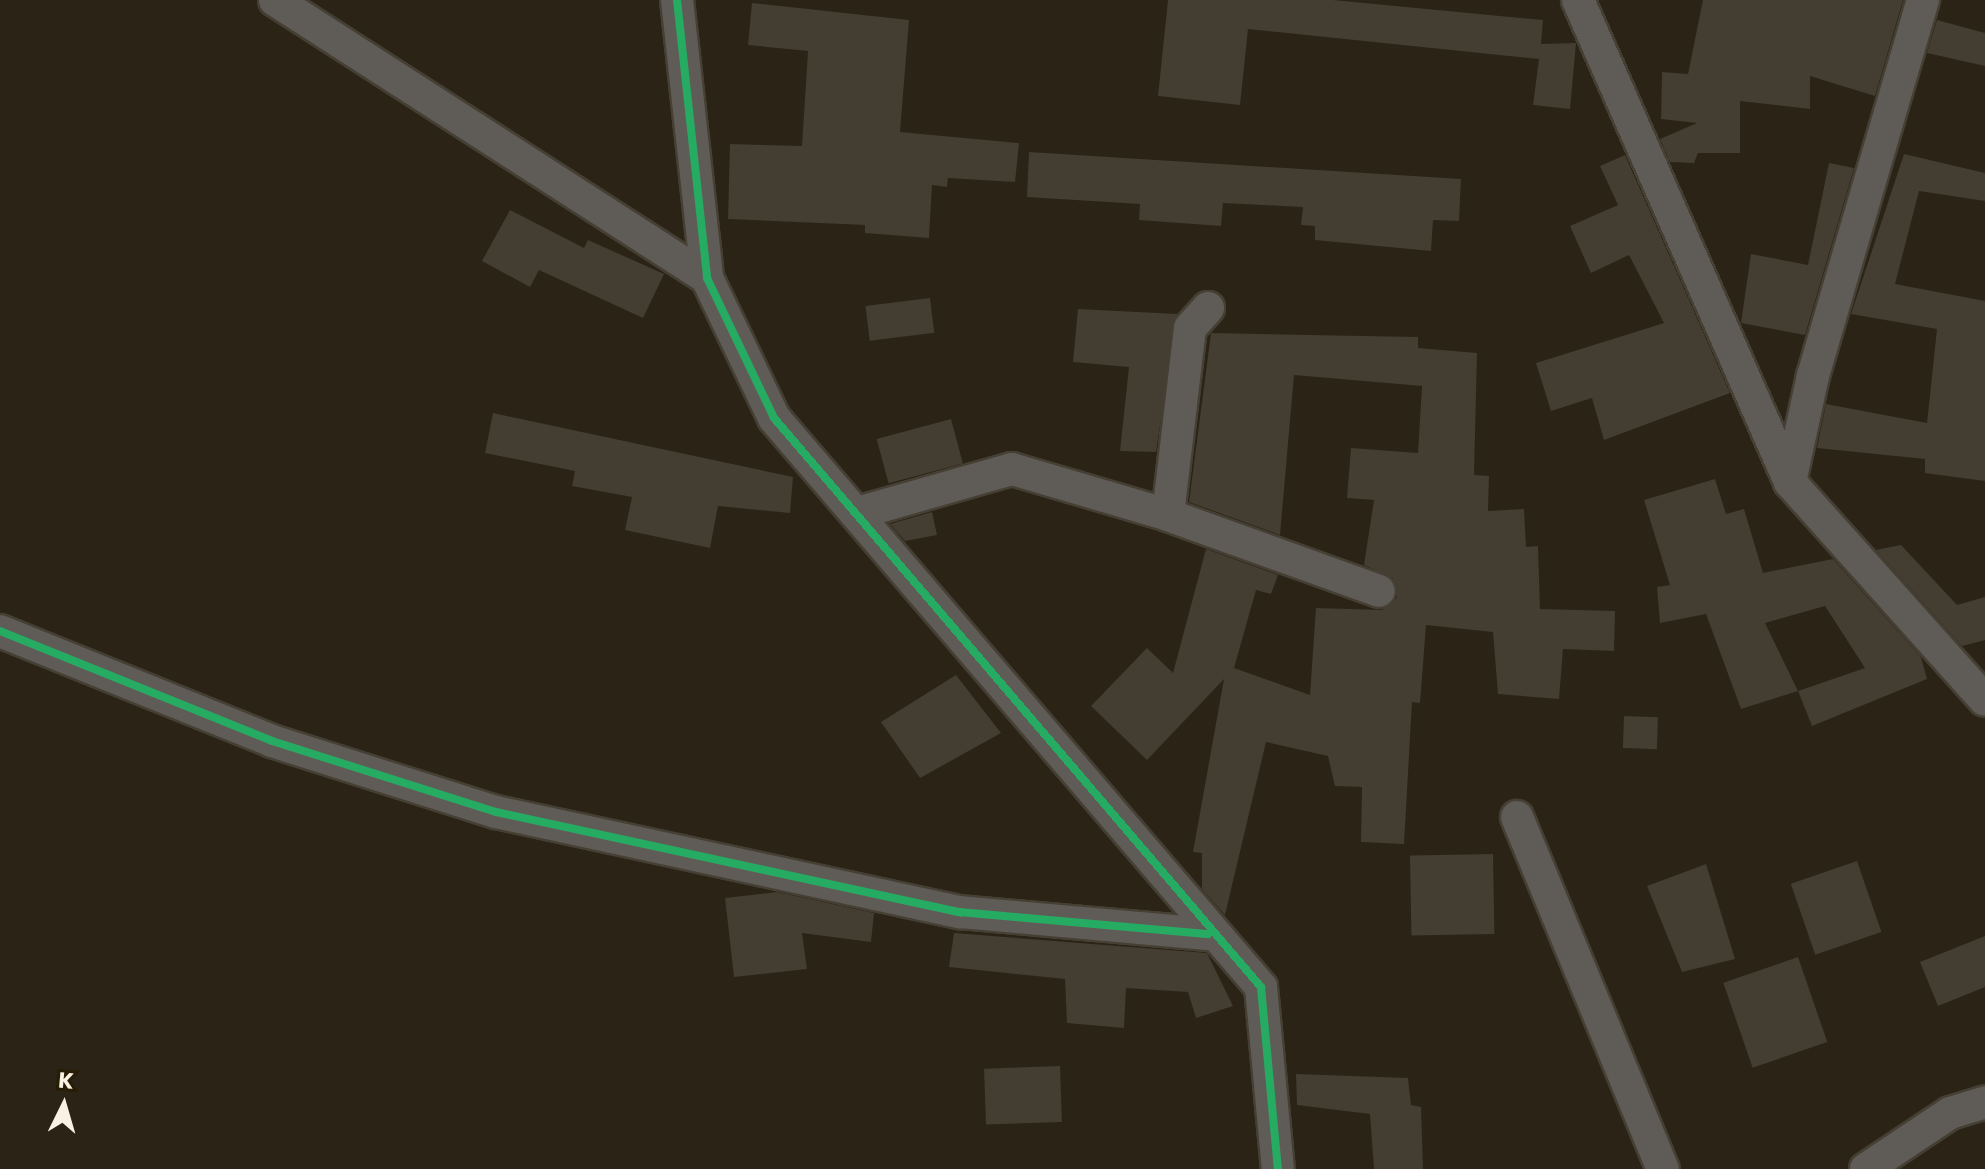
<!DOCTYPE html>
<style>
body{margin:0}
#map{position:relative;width:1985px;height:1169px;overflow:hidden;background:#2a2316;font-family:Poppins,sans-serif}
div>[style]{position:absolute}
.building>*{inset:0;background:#433d32;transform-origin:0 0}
.roads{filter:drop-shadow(2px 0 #453f34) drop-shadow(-2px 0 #453f34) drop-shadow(0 2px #453f34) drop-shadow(0 -2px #453f34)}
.street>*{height:32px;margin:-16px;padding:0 16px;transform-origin:16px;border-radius:16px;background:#5f5b56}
.cycleway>*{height:8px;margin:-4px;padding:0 4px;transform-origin:4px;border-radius:4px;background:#26ab63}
span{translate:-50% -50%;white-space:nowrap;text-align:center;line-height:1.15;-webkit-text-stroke:6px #281c05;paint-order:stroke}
.north{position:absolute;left:24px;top:1065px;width:80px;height:80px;-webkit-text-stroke:6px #281c05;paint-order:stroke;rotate:5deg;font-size:22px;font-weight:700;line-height:32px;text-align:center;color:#f9f1e3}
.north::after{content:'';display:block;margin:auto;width:28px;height:36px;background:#f9f1e3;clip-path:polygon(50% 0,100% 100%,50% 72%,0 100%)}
</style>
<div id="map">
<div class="building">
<i style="clip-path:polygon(1168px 0,1333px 0,1543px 20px,1541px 44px,1576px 43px,1570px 109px,1533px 105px,1539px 59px,1248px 29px,1240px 105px,1158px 96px)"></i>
<i style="clip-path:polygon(1703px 0,1903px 0,1875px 96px,1810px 76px,1810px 109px,1740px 101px,1740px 153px,1698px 153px,1694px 163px,1670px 162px,1660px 139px,1697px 123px,1661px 119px,1662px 72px,1688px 74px)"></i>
<i style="clip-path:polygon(752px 3px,909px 20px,900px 132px,1019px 143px,1015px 182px,948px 178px,947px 187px,932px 185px,929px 238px,865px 233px,865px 225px,728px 219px,730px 144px,802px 146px,808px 51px,748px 45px)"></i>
<i style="clip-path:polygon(1937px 20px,1985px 33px,1985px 66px,1927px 53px)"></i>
<i style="clip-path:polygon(1029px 152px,1461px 179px,1459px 221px,1433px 220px,1431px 251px,1315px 240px,1315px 226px,1301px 225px,1303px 207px,1223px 203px,1221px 226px,1139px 220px,1140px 204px,1027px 197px)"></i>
<i style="clip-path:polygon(1904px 154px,1985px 173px,1985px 201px,1919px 191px,1895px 284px,1985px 301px,1985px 481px,1925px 473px,1925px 459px,1817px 448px,1826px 404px,1927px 423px,1937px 329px,1851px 314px)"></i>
<i style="clip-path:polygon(1625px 155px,1730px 393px,1604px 440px,1592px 398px,1551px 411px,1536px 363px,1664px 323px,1629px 255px,1591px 273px,1570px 226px,1618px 205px,1600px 166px)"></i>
<i style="clip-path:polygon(1829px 163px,1854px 168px,1805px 335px,1741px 323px,1751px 254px,1808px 265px)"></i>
<i style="clip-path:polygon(510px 210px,584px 248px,588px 240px,664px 274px,643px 318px,539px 270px,530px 287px,482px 261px)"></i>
<i style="left:930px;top:298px;width:35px;height:65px;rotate:83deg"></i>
<i style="clip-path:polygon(1078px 309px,1177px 314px,1156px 452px,1120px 451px,1129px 367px,1073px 362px)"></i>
<i style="clip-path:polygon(1211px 333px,1418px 337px,1418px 348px,1477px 353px,1474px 475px,1489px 476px,1488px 511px,1524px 509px,1526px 547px,1538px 546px,1540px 609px,1615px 611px,1614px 651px,1563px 649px,1559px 699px,1498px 694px,1493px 632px,1426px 625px,1420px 703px,1412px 702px,1404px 844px,1361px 842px,1362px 787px,1335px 786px,1328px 756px,1266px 742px,1225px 915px,1202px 889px,1202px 853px,1193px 852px,1224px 679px,1147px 760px,1091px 706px,1147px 648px,1173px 673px,1206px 549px,1278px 575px,1271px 594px,1256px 590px,1234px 668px,1310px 695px,1316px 608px,1382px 610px,1397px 598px,1393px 578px,1364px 565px,1374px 500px,1347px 498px,1351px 448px,1418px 453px,1422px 386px,1294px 375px,1280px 535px,1189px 502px)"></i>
<i style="clip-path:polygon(493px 413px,793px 477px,790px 513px,718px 506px,710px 548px,625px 530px,632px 497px,572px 486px,575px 471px,485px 453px)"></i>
<i style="left:951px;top:419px;width:46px;height:77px;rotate:75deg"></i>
<i style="clip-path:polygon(evenodd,1715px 479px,1726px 514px,1744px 509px,1763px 573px,1833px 559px,1921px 657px,1927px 679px,1812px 726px,1798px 691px,1741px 709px,1706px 614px,1660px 623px,1657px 587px,1670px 585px,1644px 500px,1715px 479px,1825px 606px,1865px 668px,1798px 691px,1765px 623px,1825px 606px)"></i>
<i style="clip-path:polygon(932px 512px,937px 535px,905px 541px,890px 524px)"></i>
<i style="clip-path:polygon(1901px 545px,1957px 605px,1985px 597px,1985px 640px,1962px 646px,1876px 550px)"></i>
<i style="clip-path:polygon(956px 675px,1001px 733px,920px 778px,881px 722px)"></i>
<i style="left:1624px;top:716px;width:34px;height:32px;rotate:2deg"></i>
<i style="left:1493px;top:854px;width:80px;height:83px;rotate:89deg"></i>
<i style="left:1857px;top:861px;width:75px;height:70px;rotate:71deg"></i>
<i style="clip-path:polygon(1706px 864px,1735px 959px,1682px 972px,1647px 886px)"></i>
<i style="clip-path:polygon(777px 892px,874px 913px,871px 942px,802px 933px,807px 969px,734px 977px,725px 898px)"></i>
<i style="clip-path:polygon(954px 933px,1207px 953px,1233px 1006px,1196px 1018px,1188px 992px,1126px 988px,1124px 1028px,1067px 1023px,1065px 979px,949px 967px)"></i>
<i style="clip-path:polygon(1985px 936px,1985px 987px,1938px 1006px,1920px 962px)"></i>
<i style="left:1798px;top:957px;width:90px;height:79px;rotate:71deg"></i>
<i style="left:1060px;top:1066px;width:56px;height:76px;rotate:88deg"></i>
<i style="clip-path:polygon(1296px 1074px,1408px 1078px,1411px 1105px,1421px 1107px,1423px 1169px,1374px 1169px,1370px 1114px,1297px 1105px)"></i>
</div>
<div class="roads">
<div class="street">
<i style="left:275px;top:0;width:514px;rotate:32.76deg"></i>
<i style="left:677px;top:0;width:280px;rotate:83.8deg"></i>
<i style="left:707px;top:278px;width:155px;rotate:64.4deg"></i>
<i style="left:774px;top:418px;width:749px;rotate:49.44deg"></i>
<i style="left:1261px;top:987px;width:183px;rotate:84.7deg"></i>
<i style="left:1578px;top:0;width:527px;rotate:66.26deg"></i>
<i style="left:1790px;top:482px;width:292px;rotate:48.2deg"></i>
<i style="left:1790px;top:482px;width:108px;rotate:-77.8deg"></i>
<i style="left:1813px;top:376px;width:392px;rotate:-73.7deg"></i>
<i style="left:861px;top:512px;width:157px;rotate:-15.9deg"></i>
<i style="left:1012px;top:469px;width:163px;rotate:16.4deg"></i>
<i style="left:1168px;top:515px;width:224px;rotate:19.8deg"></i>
<i style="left:1168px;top:515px;width:188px;rotate:-83.3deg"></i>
<i style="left:1190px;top:328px;width:27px;rotate:-48deg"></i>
<i style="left:0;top:631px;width:293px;rotate:22deg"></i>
<i style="left:272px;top:741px;width:235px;rotate:17.6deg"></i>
<i style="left:496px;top:812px;width:475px;rotate:12.2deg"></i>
<i style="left:960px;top:912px;width:249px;rotate:5.1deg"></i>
<i style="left:1517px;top:817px;width:381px;rotate:67.5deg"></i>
<i style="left:1866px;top:1169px;width:101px;rotate:-33.7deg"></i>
<i style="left:1950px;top:1113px;width:37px;rotate:-17deg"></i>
</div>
</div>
<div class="cycleway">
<i style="left:677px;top:0;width:280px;rotate:83.8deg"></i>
<i style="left:707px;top:278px;width:155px;rotate:64.4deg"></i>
<i style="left:774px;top:418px;width:749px;rotate:49.44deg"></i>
<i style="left:1261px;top:987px;width:183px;rotate:84.7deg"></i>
<i style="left:0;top:631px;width:293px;rotate:22deg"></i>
<i style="left:272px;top:741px;width:235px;rotate:17.6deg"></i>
<i style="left:496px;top:812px;width:475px;rotate:12.2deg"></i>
<i style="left:960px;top:912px;width:249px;rotate:5.1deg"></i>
</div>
<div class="north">K</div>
</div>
